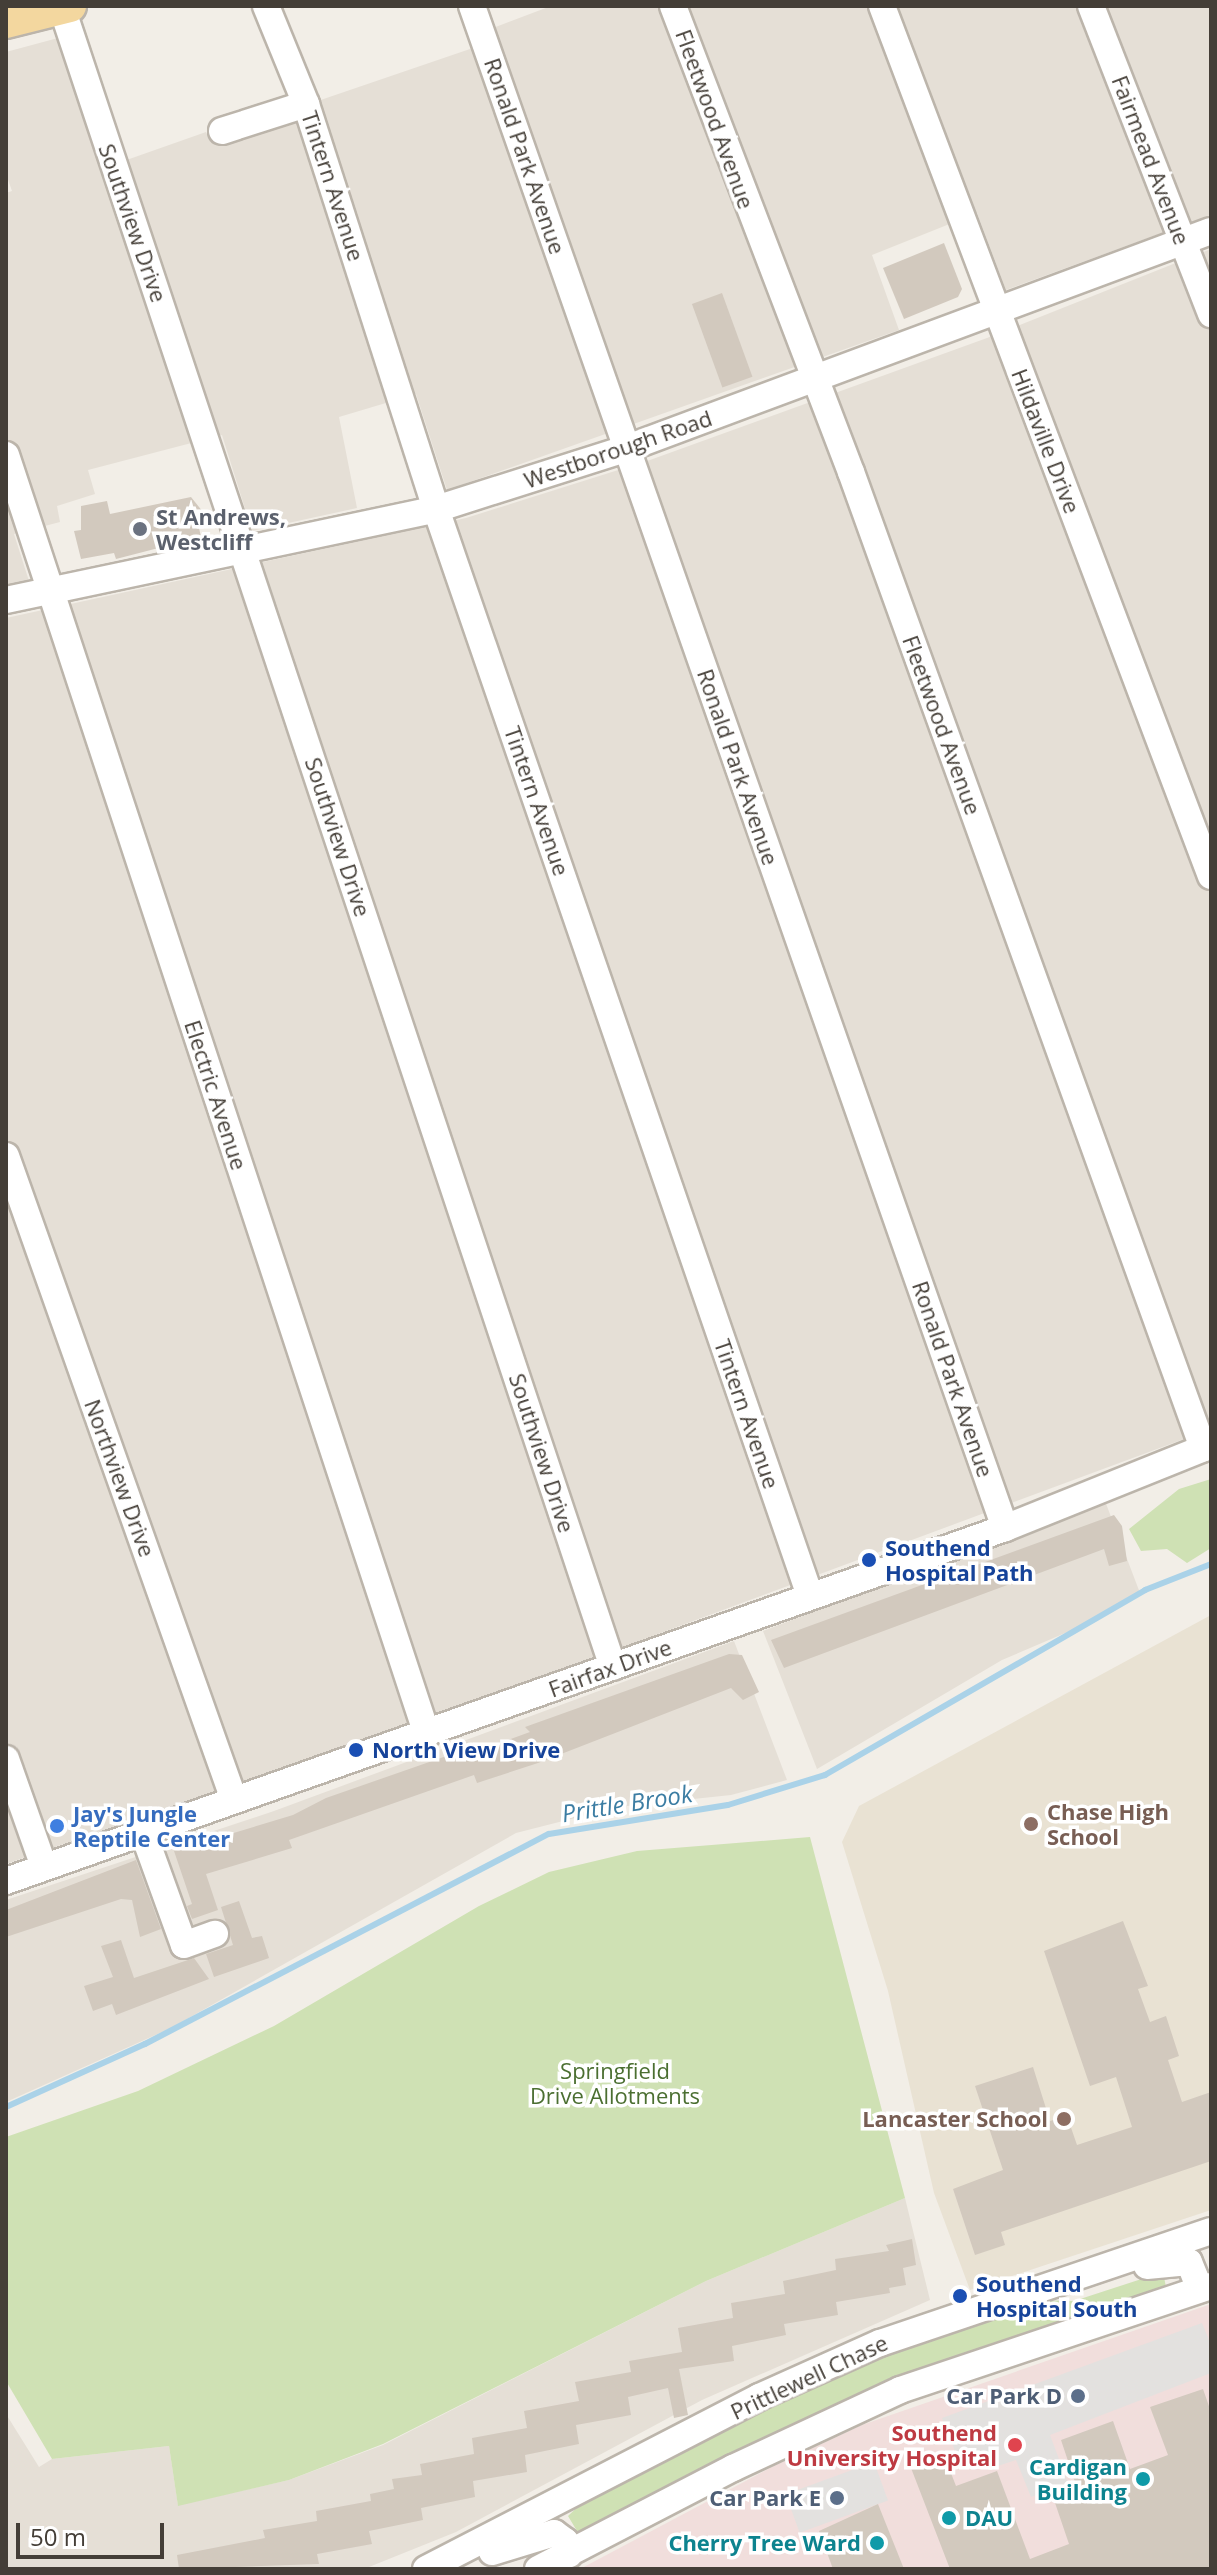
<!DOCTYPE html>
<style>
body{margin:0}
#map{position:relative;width:1217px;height:2575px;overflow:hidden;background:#f2eee7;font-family:"Open Sans",sans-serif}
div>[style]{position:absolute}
.residential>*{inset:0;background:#e5dfd6}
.education>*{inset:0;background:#e9e2d3}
.medical>*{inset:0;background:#f1dedc}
.green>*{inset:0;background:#cfe1b4}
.parking>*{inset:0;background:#e3e1df;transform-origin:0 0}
.stream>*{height:6px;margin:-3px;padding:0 3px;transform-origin:3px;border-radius:3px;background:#aad2e8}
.building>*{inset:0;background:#d2c9be;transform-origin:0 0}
.roads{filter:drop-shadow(2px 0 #bcb5ab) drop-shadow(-2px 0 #bcb5ab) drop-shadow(0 2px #bcb5ab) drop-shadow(0 -2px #bcb5ab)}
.minor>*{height:26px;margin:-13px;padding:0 13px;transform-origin:13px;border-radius:13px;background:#fff}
.major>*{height:32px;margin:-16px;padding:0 16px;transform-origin:16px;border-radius:16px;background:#f3d79f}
.dots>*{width:22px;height:22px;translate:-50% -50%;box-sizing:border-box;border:4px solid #fff;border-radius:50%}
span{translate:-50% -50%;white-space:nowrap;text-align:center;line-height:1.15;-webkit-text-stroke:7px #fff;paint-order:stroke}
.street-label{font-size:22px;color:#443e37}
.worship-label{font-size:22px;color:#5b616d;font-weight:700}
.left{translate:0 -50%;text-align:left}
.transit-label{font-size:22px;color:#164399;font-weight:700}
.education-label{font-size:22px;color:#785e54;font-weight:700}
.right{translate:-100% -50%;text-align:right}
.shop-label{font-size:22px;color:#366cbe;font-weight:700}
.park-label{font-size:22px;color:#4b6f31}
.service-label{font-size:22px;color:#4e5e75;font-weight:700}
.health-label{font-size:22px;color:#be3a42;font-weight:700}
.culture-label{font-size:22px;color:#0d838f;font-weight:700}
.water-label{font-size:24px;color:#3c7da3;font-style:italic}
.frame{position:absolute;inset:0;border:8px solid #443e37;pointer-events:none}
.scale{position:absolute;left:16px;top:2523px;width:148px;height:36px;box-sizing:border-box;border:4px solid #443e37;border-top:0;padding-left:10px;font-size:24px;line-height:28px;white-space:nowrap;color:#443e37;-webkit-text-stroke:6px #fff;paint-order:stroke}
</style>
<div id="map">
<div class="residential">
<i style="clip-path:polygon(551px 6px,1211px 6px,1211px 215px,1006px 290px,977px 213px,872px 255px,899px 330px,447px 490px,416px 394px,339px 417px,357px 508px,252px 531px,222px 435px,88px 470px,95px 494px,57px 506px,60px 522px,14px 534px,29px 581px,6px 586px,6px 193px,12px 191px,6px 174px,6px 52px,58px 38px,101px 169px,206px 132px,209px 138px,470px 49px,493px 28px)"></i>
<i style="clip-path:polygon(1211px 249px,1211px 1429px,467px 1705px,6px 1864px,6px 618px,466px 518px,650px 460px,987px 338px)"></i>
<i style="clip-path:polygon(1105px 1501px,1140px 1593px,1091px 1622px,1002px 1660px,817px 1769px,763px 1631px)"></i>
<i style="clip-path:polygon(734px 1641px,787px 1780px,731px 1795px,618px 1807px,516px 1833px,171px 2028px,6px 2102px,6px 1900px,274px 1811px)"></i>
<i style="clip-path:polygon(905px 2198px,930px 2300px,702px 2400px,456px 2532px,364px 2569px,6px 2569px,6px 2414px,39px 2467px,52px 2459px,169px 2446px,178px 2505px,289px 2480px,383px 2445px,706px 2281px)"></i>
</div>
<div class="education">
<i style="clip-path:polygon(1211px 1615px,1211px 2210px,970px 2290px,934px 2193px,888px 1991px,842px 1842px,859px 1806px)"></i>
</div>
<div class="medical">
<i style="clip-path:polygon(1211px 2304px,1211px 2569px,580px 2569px,774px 2466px,862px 2425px)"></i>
</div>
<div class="green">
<i style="clip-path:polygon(1211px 1479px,1211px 1548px,1187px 1563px,1167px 1549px,1141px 1551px,1129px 1529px,1179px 1489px)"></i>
<i style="clip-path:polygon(810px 1837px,905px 2198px,706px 2281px,383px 2444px,289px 2480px,178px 2506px,169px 2446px,52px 2459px,6px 2381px,6px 2137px,138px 2091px,274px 2026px,479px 1906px,549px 1872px,637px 1851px)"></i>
<i style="clip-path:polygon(1163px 2272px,1166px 2287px,851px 2400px,711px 2463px,580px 2536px,568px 2516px,586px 2499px,859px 2363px,1036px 2300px,1074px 2301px)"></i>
</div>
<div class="parking">
<i style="clip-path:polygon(1202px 2323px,1211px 2345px,1211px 2373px,1050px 2435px,1068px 2483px,1031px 2497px,1016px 2460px,992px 2468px,988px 2456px,961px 2466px,942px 2418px)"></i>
<i style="left:874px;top:2462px;width:41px;height:94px;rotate:70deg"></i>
</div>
<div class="stream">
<i style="left:6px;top:2107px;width:153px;rotate:-24.4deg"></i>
<i style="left:145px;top:2044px;width:455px;rotate:-27.5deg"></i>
<i style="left:549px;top:1834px;width:181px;rotate:-9.2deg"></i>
<i style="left:728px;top:1805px;width:102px;rotate:-17.2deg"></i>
<i style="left:825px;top:1775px;width:370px;rotate:-30deg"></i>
<i style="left:1145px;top:1590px;width:71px;rotate:-21.5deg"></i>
</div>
<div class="building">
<i style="clip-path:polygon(944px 243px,962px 289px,958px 297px,904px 319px,883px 268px)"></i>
<i style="left:722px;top:293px;width:89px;height:32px;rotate:70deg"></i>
<i style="clip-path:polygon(191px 497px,203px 512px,206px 527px,199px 528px,201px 537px,116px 559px,114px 553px,81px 559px,74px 531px,81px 530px,81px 506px,107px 501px,110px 514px)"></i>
<i style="clip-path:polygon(1114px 1515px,1122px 1526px,1127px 1561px,1109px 1566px,1104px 1549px,784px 1668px,771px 1640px)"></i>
<i style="clip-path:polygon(729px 1654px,742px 1655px,759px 1692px,743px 1700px,731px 1688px,538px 1763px,477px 1783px,474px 1775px,289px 1840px,292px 1848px,206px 1874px,218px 1910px,192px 1919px,187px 1906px,192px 1904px,174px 1851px,293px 1815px,326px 1798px,481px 1744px,492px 1746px,530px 1732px,525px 1727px)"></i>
<i style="clip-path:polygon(136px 1860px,161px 1929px,140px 1937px,132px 1900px,121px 1899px,6px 1937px,6px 1910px)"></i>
<i style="clip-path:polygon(239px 1901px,252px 1938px,262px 1936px,269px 1958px,214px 1977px,206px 1954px,233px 1945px,221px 1907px)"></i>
<i style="clip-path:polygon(1123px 1921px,1148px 1986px,1138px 1989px,1150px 2022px,1166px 2016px,1179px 2056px,1168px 2060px,1182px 2102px,1211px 2092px,1211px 2161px,1001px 2232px,1005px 2245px,975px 2255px,953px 2189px,1003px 2170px,975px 2086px,1033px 2067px,1050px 2121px,1067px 2116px,1077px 2145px,1132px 2127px,1116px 2077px,1090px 2086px,1044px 1951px)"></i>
<i style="clip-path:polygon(121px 1940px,134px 1978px,194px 1958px,209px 1979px,116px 2015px,112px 2004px,93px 2011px,84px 1986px,113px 1977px,101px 1946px)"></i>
<i style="clip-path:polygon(912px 2239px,916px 2265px,903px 2268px,906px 2285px,889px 2288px,890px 2293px,836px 2302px,838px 2315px,784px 2324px,786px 2335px,732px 2346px,734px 2361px,679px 2369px,688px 2415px,674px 2418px,668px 2388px,628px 2397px,631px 2415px,576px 2425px,579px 2444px,525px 2455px,527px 2472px,473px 2481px,475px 2497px,421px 2508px,423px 2520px,369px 2531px,372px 2544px,317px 2554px,319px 2564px,179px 2569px,177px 2555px,265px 2538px,263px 2530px,317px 2521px,316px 2511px,371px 2501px,370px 2494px,394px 2489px,392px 2479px,422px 2475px,420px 2464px,474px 2454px,472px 2438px,527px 2428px,524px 2411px,579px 2401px,575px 2382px,631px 2372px,629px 2361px,682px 2352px,678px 2328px,733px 2318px,731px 2303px,785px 2294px,783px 2281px,836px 2270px,835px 2259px,889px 2251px,886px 2245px)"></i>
<i style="clip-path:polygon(1203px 2389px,1211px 2412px,1211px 2569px,950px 2569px,911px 2468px,944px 2455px,956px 2486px,997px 2471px,1030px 2559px,1069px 2544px,1053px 2497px,1077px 2488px,1061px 2440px,1113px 2421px,1130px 2469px,1168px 2455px,1150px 2407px)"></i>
<i style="clip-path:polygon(878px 2504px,904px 2569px,833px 2569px,819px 2531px)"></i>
</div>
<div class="roads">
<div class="minor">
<i style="left:266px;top:6px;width:106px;rotate:67.8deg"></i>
<i style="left:306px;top:104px;width:425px;rotate:72.2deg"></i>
<i style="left:436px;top:509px;width:1150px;rotate:71.01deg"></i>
<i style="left:472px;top:6px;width:1613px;rotate:70.7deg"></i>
<i style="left:673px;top:6px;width:499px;rotate:69.1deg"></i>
<i style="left:851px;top:472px;width:1038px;rotate:70.17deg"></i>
<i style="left:882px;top:6px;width:930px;rotate:69.29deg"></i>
<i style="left:1091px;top:6px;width:331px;rotate:68.7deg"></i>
<i style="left:62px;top:8px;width:1748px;rotate:71.63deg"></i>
<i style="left:222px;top:131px;width:88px;rotate:-17.8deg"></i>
<i style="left:6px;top:455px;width:1347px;rotate:71.79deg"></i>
<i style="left:6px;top:600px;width:440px;rotate:-11.9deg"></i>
<i style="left:436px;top:509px;width:198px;rotate:-17.6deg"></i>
<i style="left:625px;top:449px;width:625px;rotate:-20.41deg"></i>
<i style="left:6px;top:1156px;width:683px;rotate:70.5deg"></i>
<i style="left:6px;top:1759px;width:114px;rotate:70.6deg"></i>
<i style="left:143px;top:1832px;width:120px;rotate:70.1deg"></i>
<i style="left:184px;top:1945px;width:33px;rotate:-20deg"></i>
<i style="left:6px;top:1881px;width:1060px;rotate:-19.46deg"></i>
<i style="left:1005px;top:1528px;width:222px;rotate:-21.9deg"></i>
<i style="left:1147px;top:2266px;width:42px;rotate:-5.4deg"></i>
<i style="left:1189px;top:2262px;width:29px;rotate:68deg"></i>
<i style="left:492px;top:2552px;width:65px;rotate:-17deg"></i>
<i style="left:554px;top:2533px;width:14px;rotate:36deg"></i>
<i style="left:565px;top:2541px;width:14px;rotate:73deg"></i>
<i style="left:426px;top:2569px;width:375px;rotate:-27.3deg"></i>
<i style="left:759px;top:2397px;width:133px;rotate:-24.1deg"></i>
<i style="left:880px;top:2343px;width:349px;rotate:-18.7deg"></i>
<i style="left:538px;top:2569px;width:220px;rotate:-27.4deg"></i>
<i style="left:733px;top:2468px;width:184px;rotate:-25deg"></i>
<i style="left:900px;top:2390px;width:328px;rotate:-18.5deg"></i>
</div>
<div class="major">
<i style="left:6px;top:22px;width:66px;rotate:-14deg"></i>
</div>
</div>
<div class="dots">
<i style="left:140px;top:529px;background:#6b7280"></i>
<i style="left:869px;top:1560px;background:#1a4fb4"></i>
<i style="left:356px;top:1750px;background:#1a4fb4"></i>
<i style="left:1031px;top:1824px;background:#8d6e63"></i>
<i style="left:57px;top:1826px;background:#3f7fe0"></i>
<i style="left:1064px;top:2119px;background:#8d6e63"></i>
<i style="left:960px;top:2296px;background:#1a4fb4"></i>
<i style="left:1078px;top:2396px;background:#5c6f8a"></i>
<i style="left:1015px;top:2445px;background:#e0444e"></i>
<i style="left:1143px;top:2479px;background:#0f9aa8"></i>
<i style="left:837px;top:2498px;background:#5c6f8a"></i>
<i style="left:949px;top:2518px;background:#0f9aa8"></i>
<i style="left:877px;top:2543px;background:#0f9aa8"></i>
</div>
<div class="street-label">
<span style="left:715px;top:119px;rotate:70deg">Fleetwood Avenue</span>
<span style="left:525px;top:156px;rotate:71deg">Ronald Park Avenue</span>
<span style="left:1151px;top:160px;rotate:69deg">Fairmead Avenue</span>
<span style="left:333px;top:186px;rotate:72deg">Tintern Avenue</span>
<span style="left:133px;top:223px;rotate:71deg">Southview Drive</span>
<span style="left:1046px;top:441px;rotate:69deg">Hildaville Drive</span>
<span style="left:618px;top:449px;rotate:-19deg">Westborough Road</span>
<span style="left:942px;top:725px;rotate:70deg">Fleetwood Avenue</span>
<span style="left:738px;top:767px;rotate:71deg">Ronald Park Avenue</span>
<span style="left:537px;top:801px;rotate:71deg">Tintern Avenue</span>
<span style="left:338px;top:837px;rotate:72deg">Southview Drive</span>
<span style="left:216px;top:1095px;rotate:72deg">Electric Avenue</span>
<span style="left:953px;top:1379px;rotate:71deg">Ronald Park Avenue</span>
<span style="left:747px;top:1414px;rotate:71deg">Tintern Avenue</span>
<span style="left:542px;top:1453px;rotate:72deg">Southview Drive</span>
<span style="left:120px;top:1478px;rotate:70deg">Northview Drive</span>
<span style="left:610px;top:1668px;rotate:-20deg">Fairfax Drive</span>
<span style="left:809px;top:2377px;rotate:-25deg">Prittlewell Chase</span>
</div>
<div class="worship-label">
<span class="left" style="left:156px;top:529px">St Andrews,<br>Westcliff</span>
</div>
<div class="transit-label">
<span class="left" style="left:885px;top:1560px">Southend<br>Hospital Path</span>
<span class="left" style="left:372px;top:1750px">North View Drive</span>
<span class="left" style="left:976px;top:2296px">Southend<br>Hospital South</span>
</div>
<div class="education-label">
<span class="left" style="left:1047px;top:1824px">Chase High<br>School</span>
<span class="right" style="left:1048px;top:2119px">Lancaster School</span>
</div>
<div class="shop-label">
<span class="left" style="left:73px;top:1826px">Jay's Jungle<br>Reptile Center</span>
</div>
<div class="park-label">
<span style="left:615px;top:2083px">Springfield<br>Drive Allotments</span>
</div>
<div class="service-label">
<span class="right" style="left:1062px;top:2396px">Car Park D</span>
<span class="right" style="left:821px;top:2498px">Car Park E</span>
</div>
<div class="health-label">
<span class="right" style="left:997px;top:2445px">Southend<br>University Hospital</span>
</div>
<div class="culture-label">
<span class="right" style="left:1127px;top:2479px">Cardigan<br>Building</span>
<span class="left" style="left:965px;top:2518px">DAU</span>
<span class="right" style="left:861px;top:2543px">Cherry Tree Ward</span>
</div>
<div class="water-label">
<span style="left:627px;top:1803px;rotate:-9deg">Prittle Brook</span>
</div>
<div class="frame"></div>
<div class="scale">50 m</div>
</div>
